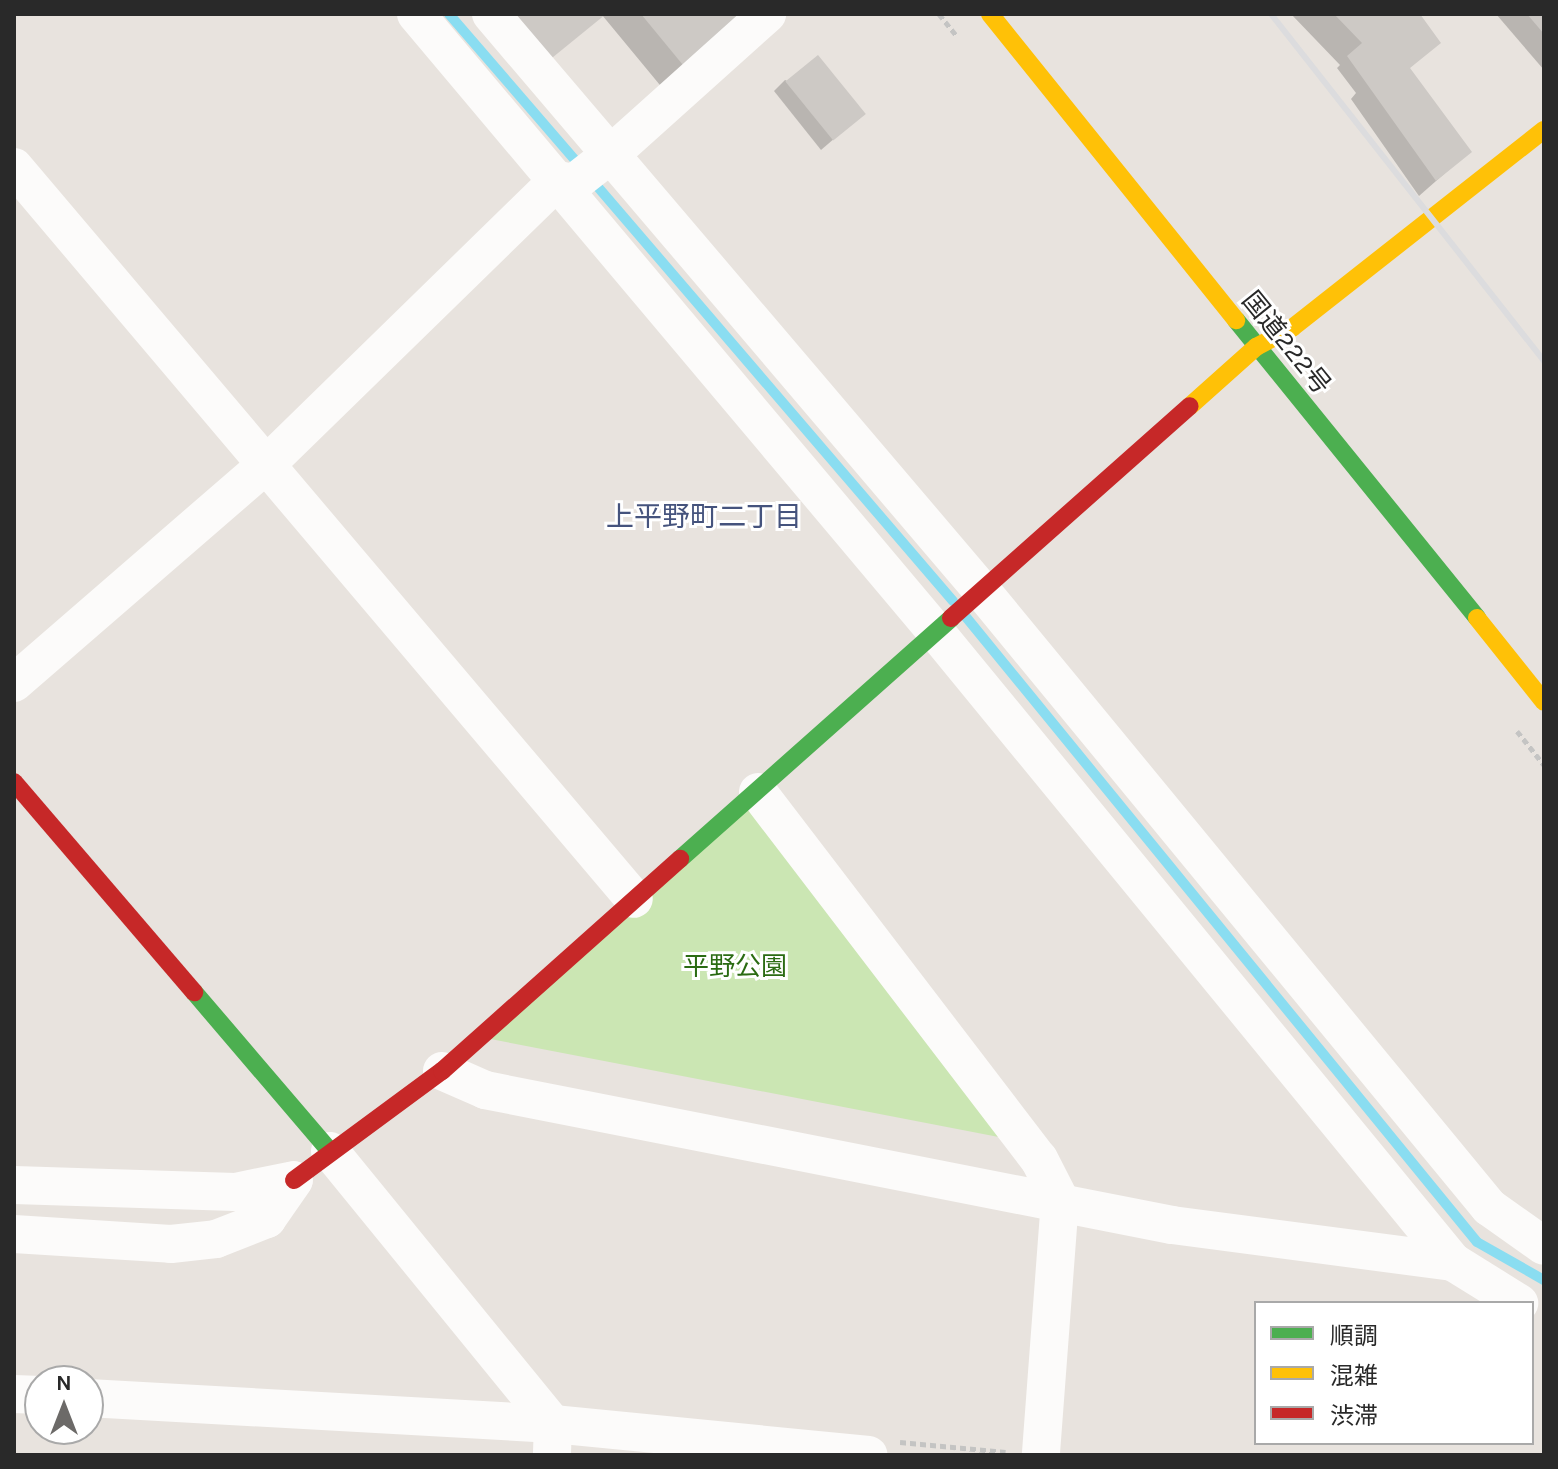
<!DOCTYPE html>
<meta charset="utf-8">
<style>
body{margin:0}
#map{position:relative;width:1558px;height:1469px;overflow:hidden;background:#e8e3de;font-family:Karla,"Noto Sans JP",sans-serif}
div>[style]{position:absolute}
.green>*{inset:0;background:#cbe6b3}
.shadow>*{inset:0;background:#0003}
.stream>*{height:10px;margin:-5px;padding:0 5px;transform-origin:5px;border-radius:5px;background:#8addf1}
.building>*{inset:0;background:#cdc9c5;transform-origin:0 0}
.path>*{height:5px;margin-top:-2.5px;transform-origin:0;background:repeating-linear-gradient(90deg,#c4c4c3 0 6px,transparent 0 10px)}
.street>*{height:38px;margin:-19px;padding:0 19px;transform-origin:19px;border-radius:19px;background:#fcfbfa}
.fast>*{height:18px;margin:-9px;padding:0 9px;transform-origin:9px;border-radius:9px;background:#4caf50}
.slow>*{height:18px;margin:-9px;padding:0 9px;transform-origin:9px;border-radius:9px;background:#ffc107}
.jam>*{height:18px;margin:-9px;padding:0 9px;transform-origin:9px;border-radius:9px;background:#c62828}
.rail>*{height:6px;margin:-3px;padding:0 3px;transform-origin:3px;border-radius:3px;background:#dcdcde}
span{translate:-50% -50%;white-space:nowrap;text-align:center;line-height:1.15;-webkit-text-stroke:6px #fff;paint-order:stroke}
.street-label{font-size:26px;color:#292929}
.park-label{font-size:26px;color:#2b6b13}
.neighbourhood-label{font-size:28px;color:#45537d}
.frame{position:absolute;inset:0;border:16px solid #292929;pointer-events:none}
.legend{position:absolute;left:1254px;top:1301px;width:280px;height:144px;box-sizing:border-box;background:#fff;border:2px solid #a9a9a9;margin:0;padding:10px 14px;list-style:none;font-size:24px;color:#292929}
.legend li{display:flex;align-items:center;gap:16px;height:40px}
.legend b{width:40px;border:2px solid #a9a9a9}
.north{position:absolute;left:24px;top:1365px;width:80px;height:80px;box-sizing:border-box;background:#fff;border:2px solid #a9a9a9;border-radius:50%;rotate:0deg;font-size:22px;font-weight:700;line-height:32px;text-align:center;color:#292929}
.north::after{content:'';display:block;margin:auto;width:28px;height:36px;background:#6c6a68;clip-path:polygon(50% 0,100% 100%,50% 72%,0 100%)}
</style>
<div id="map">
<div class="green">
<i style="clip-path:polygon(750px 800px,1025px 1142px,480px 1037px)"></i>
</div>
<div class="shadow">
<i style="clip-path:polygon(511px 14px,763px 14px,669px 96px,602px 15px)"></i>
<i style="clip-path:polygon(1291px 14px,1418px 14px,1438px 43px,1408px 69px,1469px 152px,1419px 196px,1351px 99px,1356px 93px,1337px 68px,1340px 65px)"></i>
<i style="clip-path:polygon(1496px 14px,1544px 14px,1544px 70px)"></i>
<i style="clip-path:polygon(785px 80px,863px 114px,821px 150px,774px 91px)"></i>
</div>
<div class="stream">
<i style="left:449px;top:14px;width:202px;rotate:49.2deg"></i>
<i style="left:591px;top:179px;width:556px;rotate:49.38deg"></i>
<i style="left:966px;top:617px;width:807px;rotate:50.73deg"></i>
<i style="left:1477px;top:1242px;width:77px;rotate:29.6deg"></i>
</div>
<div class="building">
<i style="clip-path:polygon(510px 14px,606px 14px,547px 62px)"></i>
<i style="clip-path:polygon(641px 14px,764px 14px,692px 76px)"></i>
<i style="clip-path:polygon(1334px 14px,1420px 14px,1441px 43px,1410px 68px,1472px 152px,1436px 181px,1347px 56px,1362px 43px)"></i>
<i style="clip-path:polygon(1527px 14px,1544px 14px,1544px 34px)"></i>
<i style="left:818px;top:55px;width:76px;height:42px;rotate:51deg"></i>
</div>
<div class="path">
<i style="left:939px;top:14px;width:27px;rotate:51deg"></i>
<i style="left:1517px;top:731px;width:43px;rotate:51.5deg"></i>
<i style="left:900px;top:1442px;width:106px;rotate:5.4deg"></i>
</div>
<div class="street">
<i style="left:416px;top:14px;width:808px;rotate:49.92deg"></i>
<i style="left:936px;top:632px;width:815px;rotate:50.63deg"></i>
<i style="left:1453px;top:1262px;width:78px;rotate:31.8deg"></i>
<i style="left:491px;top:14px;width:758px;rotate:49.6deg"></i>
<i style="left:982px;top:591px;width:798px;rotate:50.54deg"></i>
<i style="left:1489px;top:1207px;width:67px;rotate:35.3deg"></i>
<i style="left:14px;top:167px;width:959px;rotate:49.74deg"></i>
<i style="left:14px;top:683px;width:336px;rotate:-40.9deg"></i>
<i style="left:268px;top:463px;width:405px;rotate:-44.3deg"></i>
<i style="left:558px;top:180px;width:16px;rotate:11deg"></i>
<i style="left:574px;top:183px;width:47px;rotate:-38.1deg"></i>
<i style="left:611px;top:154px;width:210px;rotate:-41.9deg"></i>
<i style="left:758px;top:792px;width:462px;rotate:52.6deg"></i>
<i style="left:1039px;top:1159px;width:46px;rotate:62.9deg"></i>
<i style="left:1060px;top:1200px;width:256px;rotate:94.3deg"></i>
<i style="left:442px;top:1071px;width:47px;rotate:23.8deg"></i>
<i style="left:485px;top:1090px;width:700px;rotate:11.12deg"></i>
<i style="left:1172px;top:1225px;width:283px;rotate:7.5deg"></i>
<i style="left:330px;top:1151px;width:353px;rotate:50.8deg"></i>
<i style="left:553px;top:1424px;width:31px;rotate:92deg"></i>
<i style="left:14px;top:1185px;width:221px;rotate:1.8deg"></i>
<i style="left:235px;top:1192px;width:60px;rotate:-11.5deg"></i>
<i style="left:14px;top:1234px;width:157px;rotate:3.6deg"></i>
<i style="left:171px;top:1244px;width:45px;rotate:-6.3deg"></i>
<i style="left:216px;top:1239px;width:55px;rotate:-21.4deg"></i>
<i style="left:267px;top:1219px;width:47px;rotate:-55.3deg"></i>
<i style="left:14px;top:1394px;width:26px;rotate:2deg"></i>
<i style="left:88px;top:1398px;width:466px;rotate:3.2deg"></i>
<i style="left:553px;top:1424px;width:317px;rotate:5.6deg"></i>
</div>
<div class="fast">
<i style="left:1236px;top:320px;width:383px;rotate:51deg"></i>
<i style="left:680px;top:859px;width:363px;rotate:-41.6deg"></i>
<i style="left:194px;top:992px;width:209px;rotate:49.5deg"></i>
</div>
<div class="slow">
<i style="left:990px;top:14px;width:393px;rotate:51.2deg"></i>
<i style="left:1190px;top:406px;width:89px;rotate:-41.8deg"></i>
<i style="left:1256px;top:347px;width:41px;rotate:-27.8deg"></i>
<i style="left:1292px;top:328px;width:320px;rotate:-38.2deg"></i>
<i style="left:1477px;top:618px;width:107px;rotate:51.4deg"></i>
</div>
<div class="jam">
<i style="left:951px;top:618px;width:319px;rotate:-41.6deg"></i>
<i style="left:14px;top:782px;width:277px;rotate:49.4deg"></i>
<i style="left:294px;top:1180px;width:184px;rotate:-36.4deg"></i>
<i style="left:442px;top:1071px;width:319px;rotate:-41.7deg"></i>
</div>
<div class="rail">
<i style="left:1271px;top:14px;width:442px;rotate:51.8deg"></i>
</div>
<div class="street-label">
<span style="left:1286px;top:343px;rotate:51deg">国道222号</span>
</div>
<div class="park-label">
<span style="left:735px;top:967px">平野公園</span>
</div>
<div class="neighbourhood-label">
<span style="left:704px;top:517px">上平野町二丁目</span>
</div>
<div class="frame"></div>
<ul class="legend">
<li><b style="height:10px;background:#4caf50"></b>順調</li>
<li><b style="height:10px;background:#ffc107"></b>混雑</li>
<li><b style="height:10px;background:#c62828"></b>渋滞</li>
</ul>
<div class="north">N</div>
</div>
